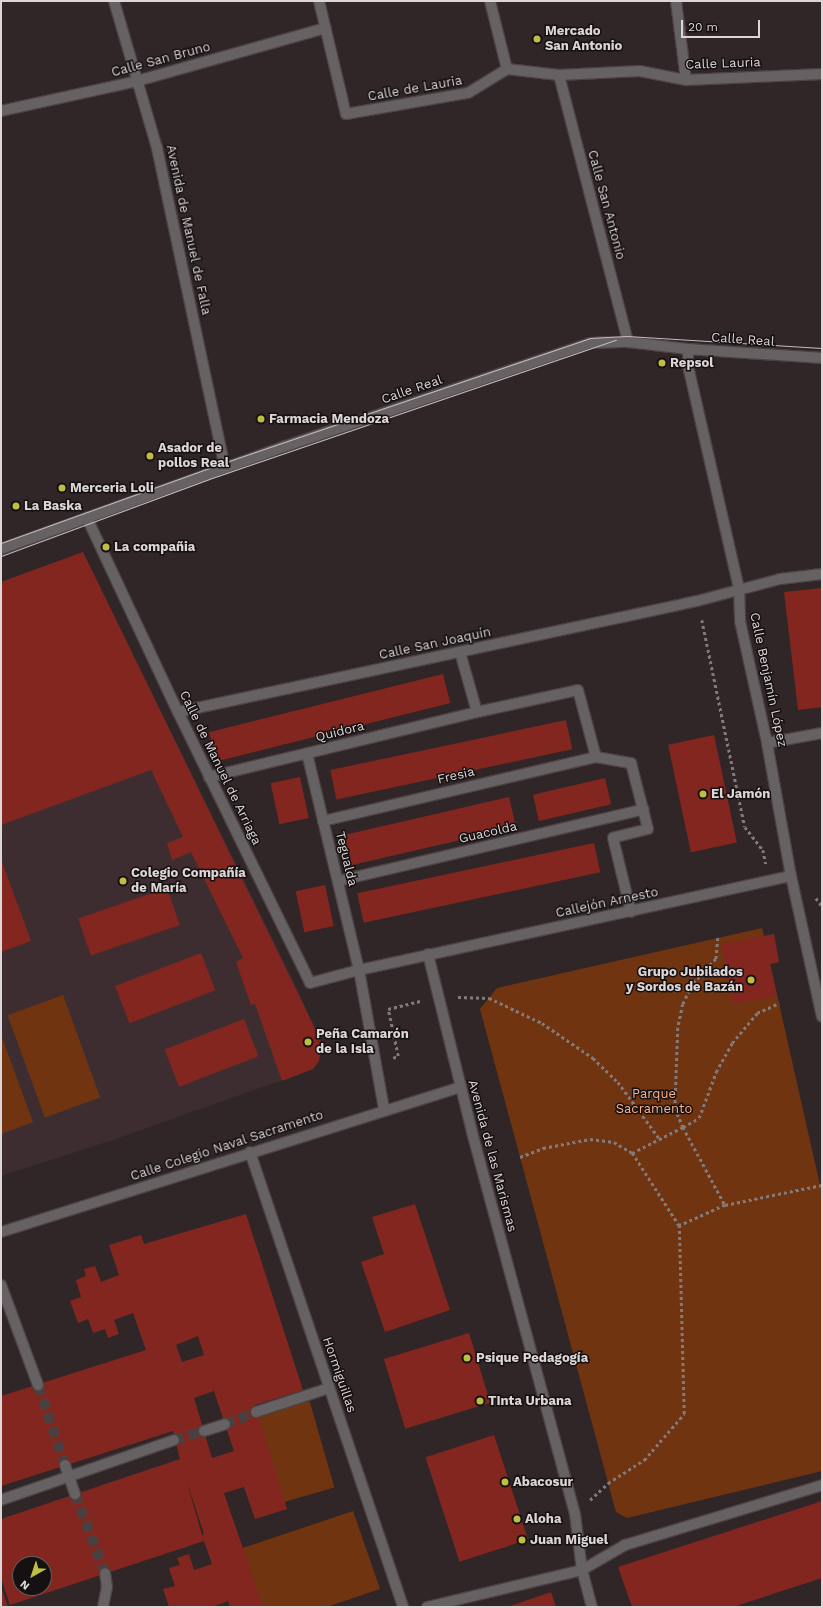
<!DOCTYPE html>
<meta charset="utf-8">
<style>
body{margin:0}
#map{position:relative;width:823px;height:1608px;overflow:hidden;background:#302627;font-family:"Work Sans",sans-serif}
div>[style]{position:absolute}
.built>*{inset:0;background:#3e2d30}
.green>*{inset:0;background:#703510;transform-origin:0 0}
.building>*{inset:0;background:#83261f;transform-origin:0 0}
.minor-tunnel>*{height:10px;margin-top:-5px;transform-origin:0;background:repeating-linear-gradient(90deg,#4a4041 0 10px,transparent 0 15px)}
.path>*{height:2.5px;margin-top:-1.25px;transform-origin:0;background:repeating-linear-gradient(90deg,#837a7b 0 3px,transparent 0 6px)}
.roads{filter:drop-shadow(1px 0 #4c4243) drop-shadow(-1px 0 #4c4243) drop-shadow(0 1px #4c4243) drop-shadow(0 -1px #4c4243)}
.minor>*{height:10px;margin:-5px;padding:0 5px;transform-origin:5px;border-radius:5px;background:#666163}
.tram>*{height:1px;margin:-0.5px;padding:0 0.5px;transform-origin:0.5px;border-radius:0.5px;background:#c4bcbd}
.dots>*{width:11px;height:11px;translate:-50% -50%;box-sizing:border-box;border:2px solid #151011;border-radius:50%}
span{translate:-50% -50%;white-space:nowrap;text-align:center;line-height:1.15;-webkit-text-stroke:3px #151011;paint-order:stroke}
.poi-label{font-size:13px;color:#ddd6d7;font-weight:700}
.left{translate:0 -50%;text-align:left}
.right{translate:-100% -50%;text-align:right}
.street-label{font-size:13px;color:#ddd6d7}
.park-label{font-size:13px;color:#f7b18d}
.frame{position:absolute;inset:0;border:2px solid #ddd6d7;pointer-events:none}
.north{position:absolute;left:12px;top:1556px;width:40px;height:40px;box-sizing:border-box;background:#151011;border:1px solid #655f60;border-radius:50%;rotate:219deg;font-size:11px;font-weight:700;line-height:16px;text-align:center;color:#ddd6d7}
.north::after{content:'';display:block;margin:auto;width:14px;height:18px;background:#c0be41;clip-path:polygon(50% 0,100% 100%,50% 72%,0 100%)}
.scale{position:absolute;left:681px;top:20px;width:79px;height:18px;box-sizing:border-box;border:2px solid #ddd6d7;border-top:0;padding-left:5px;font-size:12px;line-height:14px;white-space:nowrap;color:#ddd6d7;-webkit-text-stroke:3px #151011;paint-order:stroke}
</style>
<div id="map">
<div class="built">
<i style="clip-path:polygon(83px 552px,296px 986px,321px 1041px,321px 1051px,319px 1061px,313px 1069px,113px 1140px,1px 1176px,1px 582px)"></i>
</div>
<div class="green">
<i style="clip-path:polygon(762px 928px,822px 1194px,822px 1471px,627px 1518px,616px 1512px,480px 1009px,497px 988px)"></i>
<i style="left:63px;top:995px;width:109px;height:59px;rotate:70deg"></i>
<i style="clip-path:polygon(1px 1035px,33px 1122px,1px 1134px)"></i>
<i style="left:309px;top:1399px;width:92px;height:68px;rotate:74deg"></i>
<i style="clip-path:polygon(353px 1511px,380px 1589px,327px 1607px,256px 1607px,237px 1550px)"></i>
</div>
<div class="building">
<i style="clip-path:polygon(83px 552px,321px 1041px,319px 1061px,313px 1069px,282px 1081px,255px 1004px,251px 1005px,236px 962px,243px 958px,191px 852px,172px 860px,167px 843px,183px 837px,151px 770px,1px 825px,1px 582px)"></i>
<i style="clip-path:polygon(822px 588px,822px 707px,798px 710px,784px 592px)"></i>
<i style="left:443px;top:674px;width:30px;height:241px;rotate:76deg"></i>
<i style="left:566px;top:720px;width:30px;height:241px;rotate:78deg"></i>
<i style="left:714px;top:735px;width:110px;height:47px;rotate:78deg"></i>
<i style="left:300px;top:777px;width:42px;height:30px;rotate:78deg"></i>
<i style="left:605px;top:778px;width:27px;height:74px;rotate:77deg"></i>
<i style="left:509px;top:797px;width:31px;height:169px;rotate:77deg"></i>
<i style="left:594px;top:843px;width:30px;height:242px;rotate:78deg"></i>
<i style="clip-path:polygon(1px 859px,31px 941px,1px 952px)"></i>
<i style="left:325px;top:885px;width:42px;height:30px;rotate:78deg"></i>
<i style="left:167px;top:888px;width:39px;height:94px;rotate:71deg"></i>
<i style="clip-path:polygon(774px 934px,779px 962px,770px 964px,777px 996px,733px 1004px,721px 944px)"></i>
<i style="left:201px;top:953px;width:40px;height:92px;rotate:69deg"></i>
<i style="left:244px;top:1019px;width:40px;height:85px;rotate:69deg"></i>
<i style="clip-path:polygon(415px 1204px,450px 1310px,385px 1332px,361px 1262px,384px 1254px,372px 1217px)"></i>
<i style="clip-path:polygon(evenodd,246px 1214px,303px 1390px,255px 1405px,287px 1509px,255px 1519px,244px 1487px,224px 1493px,263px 1607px,230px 1607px,228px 1601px,212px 1607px,169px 1607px,163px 1589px,175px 1586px,169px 1568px,180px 1565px,177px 1558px,189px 1554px,194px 1570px,212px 1564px,204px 1541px,10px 1605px,1px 1578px,1px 1519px,180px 1459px,173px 1431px,1px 1486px,1px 1396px,146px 1350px,133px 1313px,114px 1320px,119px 1334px,108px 1338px,105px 1329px,93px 1333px,88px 1319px,78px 1323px,70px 1301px,81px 1297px,76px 1280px,86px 1276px,84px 1269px,95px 1266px,101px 1282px,119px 1275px,109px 1245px,141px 1235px,144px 1244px,246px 1214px,198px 1336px,204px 1355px,182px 1362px,176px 1345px,198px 1336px,246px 1214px,214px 1391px,234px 1451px,212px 1458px,194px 1398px,214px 1391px,246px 1214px,186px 1479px,204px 1534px,202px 1535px,186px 1479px,246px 1214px,20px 1564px,44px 1564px,44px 1588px,20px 1588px,20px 1564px)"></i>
<i style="left:469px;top:1333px;width:73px;height:89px;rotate:73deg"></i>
<i style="left:494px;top:1435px;width:110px;height:72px;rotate:72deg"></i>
<i style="clip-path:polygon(822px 1501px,822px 1578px,733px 1607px,632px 1607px,618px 1567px)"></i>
<i style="clip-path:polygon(1px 1586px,8px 1607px,1px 1607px)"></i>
<i style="clip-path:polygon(551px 1592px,556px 1607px,507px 1607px)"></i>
</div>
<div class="minor-tunnel">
<i style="left:38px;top:1385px;width:84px;rotate:71.4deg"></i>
<i style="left:225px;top:1424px;width:33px;rotate:-21deg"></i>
<i style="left:174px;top:1440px;width:31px;rotate:-17deg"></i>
<i style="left:75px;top:1494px;width:85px;rotate:69.2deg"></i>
</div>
<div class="path">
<i style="left:702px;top:620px;width:211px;rotate:78.3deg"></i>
<i style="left:745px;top:827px;width:29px;rotate:52deg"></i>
<i style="left:763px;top:850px;width:14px;rotate:78deg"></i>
<i style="left:816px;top:898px;width:10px;rotate:53deg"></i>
<i style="left:718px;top:938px;width:21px;rotate:95deg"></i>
<i style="left:716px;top:959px;width:35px;rotate:133deg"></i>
<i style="left:692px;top:985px;width:21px;rotate:115deg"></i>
<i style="left:683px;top:1004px;width:25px;rotate:102deg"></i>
<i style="left:678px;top:1028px;width:80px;rotate:92.1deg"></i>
<i style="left:675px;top:1108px;width:21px;rotate:67deg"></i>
<i style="left:683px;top:1127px;width:18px;rotate:-29deg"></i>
<i style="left:699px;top:1118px;width:49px;rotate:-69.7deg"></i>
<i style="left:716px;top:1072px;width:33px;rotate:-61deg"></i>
<i style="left:732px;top:1043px;width:39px;rotate:-50deg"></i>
<i style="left:757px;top:1013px;width:24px;rotate:-24deg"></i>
<i style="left:458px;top:997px;width:31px;rotate:2deg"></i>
<i style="left:489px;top:998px;width:59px;rotate:25.3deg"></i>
<i style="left:542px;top:1023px;width:62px;rotate:34.5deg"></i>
<i style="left:593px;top:1058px;width:35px;rotate:44deg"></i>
<i style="left:618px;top:1082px;width:69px;rotate:53.8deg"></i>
<i style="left:393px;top:1058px;width:5px;rotate:-22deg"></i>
<i style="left:398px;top:1056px;width:48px;rotate:-102deg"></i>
<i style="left:388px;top:1009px;width:33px;rotate:-14deg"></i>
<i style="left:520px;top:1157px;width:25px;rotate:-21deg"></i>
<i style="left:543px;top:1148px;width:48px;rotate:-10.8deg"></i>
<i style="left:590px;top:1139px;width:24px;rotate:7deg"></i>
<i style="left:614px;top:1142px;width:21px;rotate:31deg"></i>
<i style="left:632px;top:1153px;width:57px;rotate:-27deg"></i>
<i style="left:683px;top:1127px;width:89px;rotate:61.7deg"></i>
<i style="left:725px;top:1205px;width:51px;rotate:155.5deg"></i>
<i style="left:725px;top:1205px;width:99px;rotate:-11.7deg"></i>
<i style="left:590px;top:1500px;width:25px;rotate:-43deg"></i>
<i style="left:608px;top:1483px;width:43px;rotate:-32.6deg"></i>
<i style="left:644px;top:1460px;width:61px;rotate:-49deg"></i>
<i style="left:684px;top:1414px;width:188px;rotate:-91.5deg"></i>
<i style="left:679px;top:1226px;width:87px;rotate:-122.8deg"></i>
</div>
<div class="roads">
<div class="minor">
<i style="left:114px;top:1px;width:153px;rotate:73.7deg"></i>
<i style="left:157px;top:148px;width:327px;rotate:78deg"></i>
<i style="left:319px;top:1px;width:116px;rotate:76.6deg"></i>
<i style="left:346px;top:114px;width:124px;rotate:-9.8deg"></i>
<i style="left:468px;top:93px;width:46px;rotate:-31.6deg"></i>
<i style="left:490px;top:1px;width:70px;rotate:76deg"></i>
<i style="left:676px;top:1px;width:80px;rotate:82.8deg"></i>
<i style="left:507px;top:69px;width:52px;rotate:6.6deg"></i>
<i style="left:559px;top:75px;width:81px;rotate:-2.8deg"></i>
<i style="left:640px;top:71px;width:47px;rotate:11.1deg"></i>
<i style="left:686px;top:80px;width:136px;rotate:-2.5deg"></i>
<i style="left:559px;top:75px;width:276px;rotate:75.5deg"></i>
<i style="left:1px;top:111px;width:139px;rotate:-12.4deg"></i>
<i style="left:137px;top:81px;width:196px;rotate:-15.7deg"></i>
<i style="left:688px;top:349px;width:17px;rotate:90deg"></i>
<i style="left:688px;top:366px;width:228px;rotate:77.1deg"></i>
<i style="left:739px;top:588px;width:33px;rotate:88deg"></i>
<i style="left:740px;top:621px;width:125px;rotate:77.5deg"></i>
<i style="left:767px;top:743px;width:135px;rotate:79.8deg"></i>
<i style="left:791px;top:876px;width:144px;rotate:77.6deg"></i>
<i style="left:87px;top:518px;width:214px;rotate:64.9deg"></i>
<i style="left:178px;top:712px;width:301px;rotate:64deg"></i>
<i style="left:310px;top:983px;width:51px;rotate:-14.9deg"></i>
<i style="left:359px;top:970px;width:223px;rotate:-103.5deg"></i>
<i style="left:1px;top:549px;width:300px;rotate:-19.9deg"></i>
<i style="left:283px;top:447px;width:324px;rotate:-18.7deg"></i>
<i style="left:590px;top:343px;width:38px;rotate:-2deg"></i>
<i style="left:628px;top:342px;width:60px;rotate:6.7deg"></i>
<i style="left:688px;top:349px;width:134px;rotate:3.8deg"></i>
<i style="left:460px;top:652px;width:62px;rotate:74.2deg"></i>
<i style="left:178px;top:712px;width:531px;rotate:-12.07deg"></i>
<i style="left:697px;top:601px;width:86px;rotate:-14.8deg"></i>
<i style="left:780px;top:579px;width:42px;rotate:-6.8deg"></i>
<i style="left:767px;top:743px;width:56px;rotate:-10.3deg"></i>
<i style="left:209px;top:777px;width:276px;rotate:-13.6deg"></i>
<i style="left:477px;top:712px;width:103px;rotate:-12.3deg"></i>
<i style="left:578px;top:690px;width:69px;rotate:75deg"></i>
<i style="left:596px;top:757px;width:36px;rotate:10deg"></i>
<i style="left:631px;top:763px;width:68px;rotate:75.6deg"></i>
<i style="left:648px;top:829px;width:36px;rotate:166deg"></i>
<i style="left:613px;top:838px;width:76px;rotate:76.3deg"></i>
<i style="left:323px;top:821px;width:280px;rotate:-13.2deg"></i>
<i style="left:338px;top:881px;width:314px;rotate:-13.2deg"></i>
<i style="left:428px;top:954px;width:187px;rotate:76.1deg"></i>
<i style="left:473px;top:1136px;width:392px;rotate:74.9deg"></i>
<i style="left:575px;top:1514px;width:56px;rotate:82.9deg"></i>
<i style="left:582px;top:1570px;width:38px;rotate:75deg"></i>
<i style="left:384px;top:1109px;width:141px;rotate:-100.2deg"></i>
<i style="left:359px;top:970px;width:442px;rotate:-12.3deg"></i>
<i style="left:250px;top:1152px;width:480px;rotate:71.4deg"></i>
<i style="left:1px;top:1232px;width:482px;rotate:-17.5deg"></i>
<i style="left:1px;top:1285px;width:107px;rotate:69.7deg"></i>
<i style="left:256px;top:1412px;width:77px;rotate:-18.2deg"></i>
<i style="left:204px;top:1431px;width:22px;rotate:-18deg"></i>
<i style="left:65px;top:1465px;width:31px;rotate:71deg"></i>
<i style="left:1px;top:1500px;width:183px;rotate:-19.1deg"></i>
<i style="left:103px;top:1607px;width:20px;rotate:-79deg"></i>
<i style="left:107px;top:1587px;width:14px;rotate:-98deg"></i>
<i style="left:427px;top:1607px;width:159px;rotate:-13.4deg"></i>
<i style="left:582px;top:1570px;width:50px;rotate:-30.2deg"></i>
<i style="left:625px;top:1545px;width:206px;rotate:-16.9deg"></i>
</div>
</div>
<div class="tram">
<i style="left:1px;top:543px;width:236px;rotate:-19.8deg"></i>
<i style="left:223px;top:463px;width:388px;rotate:-18.8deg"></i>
<i style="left:590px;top:338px;width:37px;rotate:-3deg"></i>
<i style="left:627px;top:336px;width:195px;rotate:3.5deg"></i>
<i style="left:1px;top:556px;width:222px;rotate:-20.3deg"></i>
<i style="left:209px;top:479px;width:430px;rotate:-18.9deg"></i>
</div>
<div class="dots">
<i style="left:537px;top:39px;background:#c0be41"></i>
<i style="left:662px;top:363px;background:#c0be41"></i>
<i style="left:261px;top:419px;background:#c0be41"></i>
<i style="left:150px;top:456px;background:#c0be41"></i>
<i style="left:62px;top:488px;background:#c0be41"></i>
<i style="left:16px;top:506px;background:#c0be41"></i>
<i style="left:106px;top:547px;background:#c0be41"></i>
<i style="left:703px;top:794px;background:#c0be41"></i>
<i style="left:123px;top:881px;background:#c0be41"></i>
<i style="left:751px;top:980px;background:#c0be41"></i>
<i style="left:308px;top:1042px;background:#c0be41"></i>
<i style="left:467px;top:1358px;background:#c0be41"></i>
<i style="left:480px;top:1401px;background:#c0be41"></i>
<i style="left:505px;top:1482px;background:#c0be41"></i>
<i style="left:517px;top:1519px;background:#c0be41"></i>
<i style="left:522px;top:1540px;background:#c0be41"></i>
</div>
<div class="poi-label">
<span class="left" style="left:545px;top:39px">Mercado<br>San Antonio</span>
<span class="left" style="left:670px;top:363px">Repsol</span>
<span class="left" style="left:269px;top:419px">Farmacia Mendoza</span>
<span class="left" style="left:158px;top:456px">Asador de<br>pollos Real</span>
<span class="left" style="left:70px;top:488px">Merceria Loli</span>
<span class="left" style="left:24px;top:506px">La Baska</span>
<span class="left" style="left:114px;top:547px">La compañia</span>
<span class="left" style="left:711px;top:794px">El Jamón</span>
<span class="left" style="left:131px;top:881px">Colegio Compañía<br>de María</span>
<span class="right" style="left:743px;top:980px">Grupo Jubilados<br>y Sordos de Bazán</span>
<span class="left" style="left:316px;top:1042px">Peña Camarón<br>de la Isla</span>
<span class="left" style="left:476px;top:1358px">Psique Pedagogía</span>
<span class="left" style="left:488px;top:1401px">TInta Urbana</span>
<span class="left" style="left:513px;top:1482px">Abacosur</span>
<span class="left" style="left:525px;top:1519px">Aloha</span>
<span class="left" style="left:530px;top:1540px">Juan Miguel</span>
</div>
<div class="street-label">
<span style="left:161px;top:60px;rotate:-15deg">Calle San Bruno</span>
<span style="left:723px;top:64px;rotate:-2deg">Calle Lauria</span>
<span style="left:415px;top:89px;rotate:-10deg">Calle de Lauria</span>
<span style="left:606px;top:205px;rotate:75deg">Calle San Antonio</span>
<span style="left:188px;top:230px;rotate:78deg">Avenida de Manuel de Falla</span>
<span style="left:743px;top:340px;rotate:4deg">Calle Real</span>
<span style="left:412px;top:390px;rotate:-19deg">Calle Real</span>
<span style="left:435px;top:644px;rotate:-12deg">Calle San Joaquín</span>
<span style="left:768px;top:680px;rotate:78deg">Calle Benjamín López</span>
<span style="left:340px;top:732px;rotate:-14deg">Quidora</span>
<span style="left:220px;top:768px;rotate:64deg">Calle de Manuel de Arriaga</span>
<span style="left:456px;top:776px;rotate:-13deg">Fresia</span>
<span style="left:488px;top:833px;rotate:-13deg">Guacolda</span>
<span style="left:346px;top:859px;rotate:76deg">Tegualda</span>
<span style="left:607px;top:903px;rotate:-12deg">Callejón Arnesto</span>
<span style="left:227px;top:1146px;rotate:-18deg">Calle Colegio Naval Sacramento</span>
<span style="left:492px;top:1156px;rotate:75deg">Avenida de las Marismas</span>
<span style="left:339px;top:1375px;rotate:71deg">Hormiguillas</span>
</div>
<div class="park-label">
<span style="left:654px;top:1102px">Parque<br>Sacramento</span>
</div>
<div class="frame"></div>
<div class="north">N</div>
<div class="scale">20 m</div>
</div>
